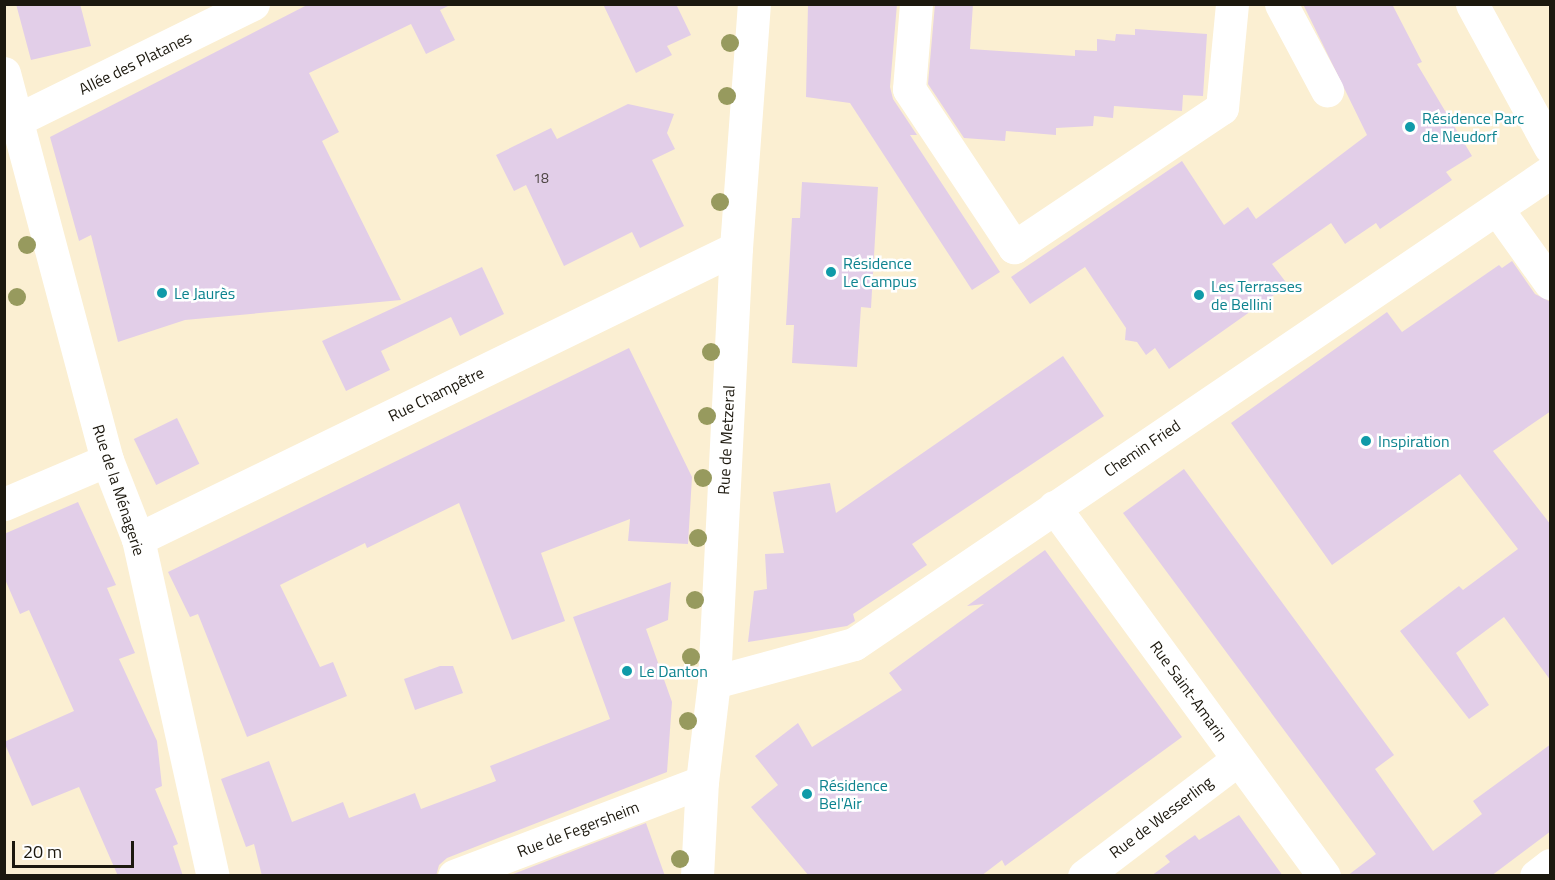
<!DOCTYPE html>
<meta charset="utf-8">
<style>
body{margin:0}
#map{position:relative;width:1555px;height:880px;overflow:hidden;background:#fbefd2;font-family:"Titillium Web",sans-serif}
div>[style]{position:absolute}
.building>*{inset:0;background:#e2cee8;transform-origin:0 0}
.minor>*{height:33px;margin:-16.5px;padding:0 16.5px;transform-origin:16.5px;border-radius:16.5px;background:#fff}
.trees>*{width:18px;height:18px;margin:-9px;border-radius:50%;background:#979a5e}
.dots>*{width:16px;height:16px;translate:-50% -50%;box-sizing:border-box;border:3px solid #fff;border-radius:50%}
span{translate:-50% -50%;white-space:nowrap;text-align:center;line-height:1.15;-webkit-text-stroke:5px #fff;paint-order:stroke}
.number-label{font-size:14px;color:#4e4644}
.number-label span{-webkit-text-stroke-width:0}
.street-label{font-size:16px;color:#1c180e}
.culture-label{font-size:16px;color:#0d838f}
.left{translate:0 -50%;text-align:left}
.frame{position:absolute;inset:0;border:6px solid #1c180e;pointer-events:none}
.scale{position:absolute;left:12px;top:841px;width:122px;height:27px;box-sizing:border-box;border:3px solid #1c180e;border-top:0;padding-left:8px;font-size:18px;line-height:21px;white-space:nowrap;color:#1c180e;-webkit-text-stroke:4px #fff;paint-order:stroke}
</style>
<div id="map">
<div class="building">
<i style="clip-path:polygon(16px 4px,80px 4px,91px 46px,31px 60px)"></i>
<i style="clip-path:polygon(309px 4px,452px 4px,440px 10px,455px 40px,426px 54px,411px 24px,309px 73px,339px 132px,322px 141px,401px 300px,185px 320px,118px 342px,91px 235px,79px 241px,50px 137px)"></i>
<i style="clip-path:polygon(603px 4px,676px 4px,691px 35px,667px 46px,672px 55px,636px 73px)"></i>
<i style="clip-path:polygon(808px 4px,897px 4px,890px 87px,893px 99px,917px 135px,910px 135px,1000px 272px,972px 290px,850px 103px,806px 97px)"></i>
<i style="clip-path:polygon(935px 4px,973px 4px,970px 49px,1075px 56px,1075px 50px,1097px 51px,1097px 39px,1115px 41px,1116px 34px,1135px 35px,1135px 29px,1207px 34px,1203px 96px,1183px 95px,1182px 111px,1114px 106px,1113px 118px,1094px 116px,1093px 126px,1056px 128px,1056px 135px,1006px 131px,1005px 141px,964px 138px,928px 84px)"></i>
<i style="clip-path:polygon(1303px 4px,1392px 4px,1422px 62px,1417px 64px,1472px 156px,1446px 172px,1452px 180px,1380px 229px,1376px 223px,1345px 244px,1331px 223px,1272px 264px,1288px 285px,1169px 369px,1155px 348px,1146px 355px,1137px 342px,1125px 340px,1126px 328px,1085px 267px,1030px 304px,1011px 277px,1182px 161px,1224px 225px,1248px 207px,1256px 219px,1367px 135px)"></i>
<i style="clip-path:polygon(628px 104px,674px 114px,667px 133px,675px 149px,652px 160px,684px 226px,640px 248px,632px 232px,564px 266px,526px 185px,514px 191px,496px 155px,551px 128px,557px 139px)"></i>
<i style="clip-path:polygon(802px 182px,878px 187px,871px 308px,861px 307px,857px 367px,792px 363px,794px 325px,786px 325px,792px 218px,800px 218px)"></i>
<i style="clip-path:polygon(1512px 261px,1535px 294px,1551px 302px,1551px 411px,1493px 451px,1551px 525px,1551px 681px,1504px 617px,1456px 653px,1489px 705px,1469px 719px,1400px 631px,1459px 586px,1463px 590px,1518px 549px,1460px 474px,1332px 565px,1231px 423px,1387px 312px,1402px 332px,1499px 265px,1502px 268px)"></i>
<i style="clip-path:polygon(482px 267px,504px 314px,460px 336px,451px 317px,381px 351px,390px 370px,346px 391px,322px 341px)"></i>
<i style="clip-path:polygon(629px 348px,692px 477px,688px 544px,628px 541px,630px 519px,541px 553px,565px 621px,512px 640px,459px 503px,367px 548px,365px 543px,280px 585px,320px 667px,333px 662px,347px 696px,247px 737px,198px 614px,190px 617px,168px 572px)"></i>
<i style="clip-path:polygon(1063px 356px,1104px 416px,912px 544px,927px 565px,853px 614px,855px 621px,847px 626px,748px 642px,754px 591px,767px 589px,765px 554px,784px 553px,773px 492px,830px 483px,836px 513px)"></i>
<i style="left:177px;top:418px;width:51px;height:48px;rotate:64deg"></i>
<i style="clip-path:polygon(1184px 469px,1394px 755px,1375px 769px,1433px 851px,1482px 814px,1473px 801px,1551px 744px,1551px 831px,1491px 876px,1347px 876px,1376px 854px,1123px 513px)"></i>
<i style="clip-path:polygon(78px 502px,116px 585px,107px 588px,135px 653px,119px 659px,157px 741px,162px 786px,155px 789px,178px 844px,173px 846px,183px 876px,118px 876px,79px 787px,32px 806px,4px 742px,74px 711px,29px 610px,20px 614px,4px 577px,4px 534px)"></i>
<i style="clip-path:polygon(1045px 550px,1182px 737px,1005px 866px,1002px 860px,981px 876px,809px 876px,751px 807px,778px 785px,755px 756px,798px 723px,812px 747px,902px 690px,889px 673px,984px 604px,967px 606px)"></i>
<i style="clip-path:polygon(671px 582px,668px 620px,646px 629px,672px 702px,667px 772px,447px 858px,439px 865px,436px 876px,262px 876px,254px 844px,246px 847px,221px 779px,269px 761px,292px 822px,343px 802px,349px 818px,415px 793px,421px 809px,496px 781px,490px 766px,610px 719px,573px 617px)"></i>
<i style="clip-path:polygon(440px 666px,453px 666px,463px 693px,415px 710px,404px 679px)"></i>
<i style="clip-path:polygon(1239px 815px,1283px 876px,1151px 876px,1170px 862px,1165px 856px,1195px 835px,1199px 840px)"></i>
<i style="clip-path:polygon(646px 823px,665px 876px,508px 876px)"></i>
</div>
<div class="minor">
<i style="left:916px;top:4px;width:85px;rotate:94.7deg"></i>
<i style="left:909px;top:89px;width:190px;rotate:56.4deg"></i>
<i style="left:1014px;top:247px;width:250px;rotate:-33.8deg"></i>
<i style="left:1222px;top:108px;width:104px;rotate:-84.5deg"></i>
<i style="left:1281px;top:4px;width:98px;rotate:61.9deg"></i>
<i style="left:1472px;top:4px;width:163px;rotate:61.4deg"></i>
<i style="left:4px;top:73px;width:400px;rotate:75.1deg"></i>
<i style="left:107px;top:460px;width:85px;rotate:68.6deg"></i>
<i style="left:138px;top:539px;width:345px;rotate:77.5deg"></i>
<i style="left:17px;top:120px;width:263px;rotate:-26.2deg"></i>
<i style="left:1497px;top:209px;width:91px;rotate:54.4deg"></i>
<i style="left:4px;top:504px;width:112px;rotate:-23.1deg"></i>
<i style="left:1054px;top:507px;width:457px;rotate:53.8deg"></i>
<i style="left:138px;top:539px;width:665px;rotate:-25.95deg"></i>
<i style="left:714px;top:682px;width:145px;rotate:-15.2deg"></i>
<i style="left:854px;top:644px;width:841px;rotate:-34.14deg"></i>
<i style="left:454px;top:876px;width:265px;rotate:-20.8deg"></i>
<i style="left:697px;top:876px;width:94px;rotate:-87deg"></i>
<i style="left:702px;top:782px;width:101px;rotate:-83.2deg"></i>
<i style="left:714px;top:682px;width:435px;rotate:-87.1deg"></i>
<i style="left:736px;top:248px;width:245px;rotate:-85.8deg"></i>
<i style="left:1084px;top:876px;width:193px;rotate:-37.2deg"></i>
<i style="left:1536px;top:876px;width:18px;rotate:-38deg"></i>
</div>
<div class="trees">
<i style="left:730px;top:43px"></i>
<i style="left:727px;top:96px"></i>
<i style="left:720px;top:202px"></i>
<i style="left:27px;top:245px"></i>
<i style="left:17px;top:297px"></i>
<i style="left:711px;top:352px"></i>
<i style="left:707px;top:416px"></i>
<i style="left:703px;top:478px"></i>
<i style="left:698px;top:538px"></i>
<i style="left:695px;top:600px"></i>
<i style="left:691px;top:657px"></i>
<i style="left:688px;top:721px"></i>
<i style="left:680px;top:859px"></i>
</div>
<div class="dots">
<i style="left:1410px;top:127px;background:#0f9aa8"></i>
<i style="left:831px;top:272px;background:#0f9aa8"></i>
<i style="left:162px;top:293px;background:#0f9aa8"></i>
<i style="left:1199px;top:295px;background:#0f9aa8"></i>
<i style="left:1366px;top:441px;background:#0f9aa8"></i>
<i style="left:627px;top:671px;background:#0f9aa8"></i>
<i style="left:807px;top:794px;background:#0f9aa8"></i>
</div>
<div class="number-label">
<span style="left:541px;top:178px">18</span>
</div>
<div class="street-label">
<span style="left:135px;top:63px;rotate:-26deg">Allée des Platanes</span>
<span style="left:436px;top:394px;rotate:-26deg">Rue Champêtre</span>
<span style="left:726px;top:440px;rotate:-87deg">Rue de Metzeral</span>
<span style="left:1142px;top:448px;rotate:-34deg">Chemin Fried</span>
<span style="left:119px;top:490px;rotate:72deg">Rue de la Ménagerie</span>
<span style="left:1189px;top:691px;rotate:54deg">Rue Saint-Amarin</span>
<span style="left:1161px;top:817px;rotate:-37deg">Rue de Wesserling</span>
<span style="left:578px;top:829px;rotate:-21deg">Rue de Fegersheim</span>
</div>
<div class="culture-label">
<span class="left" style="left:1422px;top:127px">Résidence Parc<br>de Neudorf</span>
<span class="left" style="left:843px;top:272px">Résidence<br>Le Campus</span>
<span class="left" style="left:1211px;top:295px">Les Terrasses<br>de Bellini</span>
<span class="left" style="left:174px;top:293px">Le Jaurès</span>
<span class="left" style="left:1378px;top:441px">Inspiration</span>
<span class="left" style="left:639px;top:671px">Le Danton</span>
<span class="left" style="left:819px;top:794px">Résidence<br>Bel'Air</span>
</div>
<div class="frame"></div>
<div class="scale">20 m</div>
</div>
